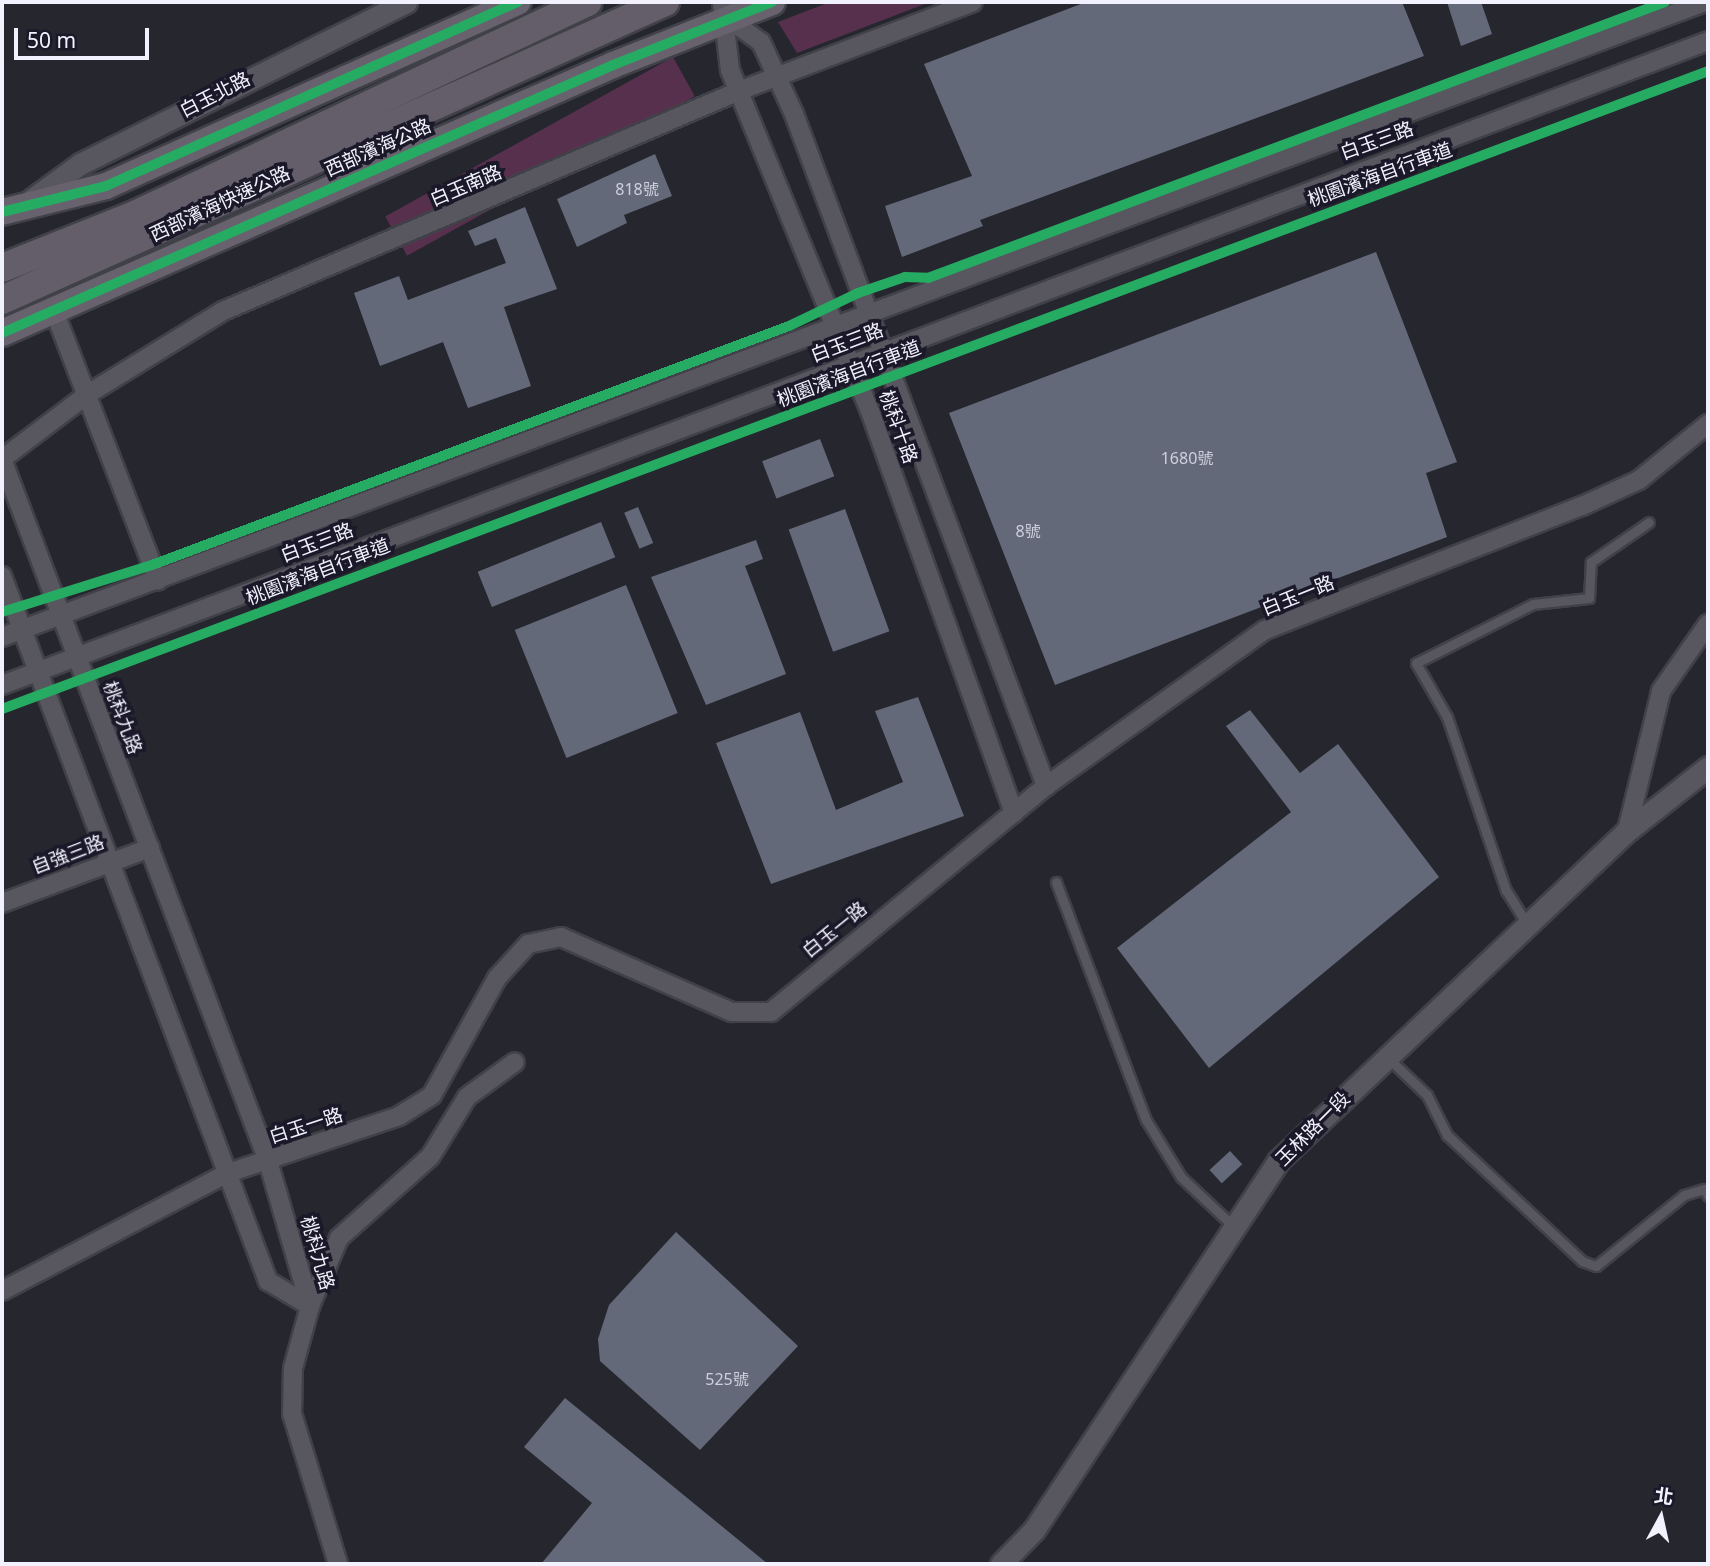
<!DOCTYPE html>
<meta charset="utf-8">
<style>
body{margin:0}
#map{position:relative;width:1710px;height:1566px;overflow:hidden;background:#26262f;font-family:"Noto Sans","Noto Sans TC",sans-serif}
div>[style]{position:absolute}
.green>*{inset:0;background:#56304d;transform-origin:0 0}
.building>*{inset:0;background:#646979;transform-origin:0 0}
.roads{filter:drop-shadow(2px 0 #414149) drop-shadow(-2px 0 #414149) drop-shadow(0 2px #414149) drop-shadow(0 -2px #414149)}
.service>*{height:9px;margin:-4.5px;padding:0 4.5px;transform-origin:4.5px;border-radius:4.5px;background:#58575f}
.minor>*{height:18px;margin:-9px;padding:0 9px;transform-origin:9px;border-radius:9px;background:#58575f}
.tertiary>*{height:21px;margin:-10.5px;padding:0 10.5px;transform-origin:10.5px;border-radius:10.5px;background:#58575f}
.primary>*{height:26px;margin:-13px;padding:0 13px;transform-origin:13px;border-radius:13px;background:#67626e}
.trunk>*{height:28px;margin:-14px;padding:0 14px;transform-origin:14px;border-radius:14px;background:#645e6b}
.cycleway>*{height:10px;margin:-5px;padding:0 5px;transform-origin:5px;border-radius:5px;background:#26ab63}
span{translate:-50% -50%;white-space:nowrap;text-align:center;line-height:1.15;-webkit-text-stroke:7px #1a1829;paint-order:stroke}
.number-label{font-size:16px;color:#ced0dd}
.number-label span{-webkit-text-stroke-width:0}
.street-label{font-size:19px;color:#f2f2fe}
.frame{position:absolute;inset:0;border:4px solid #f2f2fe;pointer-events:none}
.north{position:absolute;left:1626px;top:1482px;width:70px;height:70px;-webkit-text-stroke:5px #1a1829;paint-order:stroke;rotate:8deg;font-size:19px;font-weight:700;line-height:28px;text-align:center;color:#f2f2fe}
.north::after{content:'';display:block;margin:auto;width:24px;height:32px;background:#f2f2fe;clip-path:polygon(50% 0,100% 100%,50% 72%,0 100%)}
.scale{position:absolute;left:14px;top:28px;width:135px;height:32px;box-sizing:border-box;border:4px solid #f2f2fe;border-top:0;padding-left:9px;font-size:21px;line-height:24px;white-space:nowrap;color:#f2f2fe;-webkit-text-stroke:5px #1a1829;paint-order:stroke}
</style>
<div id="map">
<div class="green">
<i style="clip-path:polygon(830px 2px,930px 2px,797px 53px,778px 22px)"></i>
<i style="left:673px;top:57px;width:45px;height:329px;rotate:61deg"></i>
</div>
<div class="building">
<i style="clip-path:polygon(1086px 2px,1402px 2px,1424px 56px,980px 220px,983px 226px,902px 257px,885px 206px,972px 176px,924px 64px)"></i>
<i style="clip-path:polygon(1447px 2px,1481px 2px,1492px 34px,1461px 46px)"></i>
<i style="clip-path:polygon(655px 154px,672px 196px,624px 215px,627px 223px,577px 247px,557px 199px)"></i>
<i style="clip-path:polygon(525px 207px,557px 289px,504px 307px,531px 386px,468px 408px,443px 342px,380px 366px,354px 293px,399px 276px,408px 300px,506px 263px,496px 238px,475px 246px,468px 231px)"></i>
<i style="clip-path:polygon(1376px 252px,1457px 462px,1426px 473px,1447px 537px,1055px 685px,949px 413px)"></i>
<i style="left:820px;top:439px;width:40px;height:62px;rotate:69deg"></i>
<i style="left:638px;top:507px;width:39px;height:15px;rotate:67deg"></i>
<i style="left:845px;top:509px;width:130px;height:60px;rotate:70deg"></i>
<i style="left:601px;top:522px;width:38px;height:133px;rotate:68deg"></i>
<i style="clip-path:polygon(756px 540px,763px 559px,745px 566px,786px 674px,706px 705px,651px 577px)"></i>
<i style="left:626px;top:585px;width:138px;height:120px;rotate:68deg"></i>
<i style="clip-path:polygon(918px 697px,964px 816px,771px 884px,716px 743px,800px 712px,836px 810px,903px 782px,875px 711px)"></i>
<i style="clip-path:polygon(1250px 710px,1300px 773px,1338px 744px,1439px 877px,1209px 1068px,1117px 948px,1291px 812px,1226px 726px)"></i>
<i style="left:1230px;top:1151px;width:18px;height:28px;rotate:47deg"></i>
<i style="clip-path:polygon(676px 1232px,798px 1346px,700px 1450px,600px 1361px,598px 1339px,609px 1305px)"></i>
<i style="clip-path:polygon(565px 1398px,768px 1564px,541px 1564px,592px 1503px,524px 1447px)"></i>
</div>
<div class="roads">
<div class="service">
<i style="left:1056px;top:882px;width:254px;rotate:69.3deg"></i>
<i style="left:1146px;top:1120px;width:67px;rotate:58.4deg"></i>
<i style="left:1181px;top:1177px;width:73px;rotate:43.3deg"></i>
<i style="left:1527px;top:924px;width:39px;rotate:-122deg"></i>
<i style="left:1506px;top:891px;width:184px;rotate:-108.7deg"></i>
<i style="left:1447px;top:717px;width:62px;rotate:-119.9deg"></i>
<i style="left:1416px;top:663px;width:131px;rotate:-26.8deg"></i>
<i style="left:1533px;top:604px;width:56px;rotate:-6.1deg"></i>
<i style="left:1589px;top:598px;width:36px;rotate:-87deg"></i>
<i style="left:1591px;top:562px;width:70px;rotate:-34.6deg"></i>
<i style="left:1388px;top:1058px;width:54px;rotate:43.5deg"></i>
<i style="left:1427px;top:1095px;width:45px;rotate:63.4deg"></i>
<i style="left:1447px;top:1135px;width:185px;rotate:43deg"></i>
<i style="left:1582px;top:1261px;width:15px;rotate:20deg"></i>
<i style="left:1596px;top:1266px;width:113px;rotate:-38.9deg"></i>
<i style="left:1684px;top:1195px;width:21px;rotate:-17deg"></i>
<i style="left:1704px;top:1189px;width:8px;rotate:60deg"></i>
</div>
<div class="minor">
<i style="left:722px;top:2px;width:68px;rotate:83.3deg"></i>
<i style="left:730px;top:70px;width:369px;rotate:67.7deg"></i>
<i style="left:870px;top:411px;width:427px;rotate:70.3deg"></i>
<i style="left:729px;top:19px;width:39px;rotate:36deg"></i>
<i style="left:761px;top:42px;width:79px;rotate:65.4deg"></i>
<i style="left:794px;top:114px;width:718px;rotate:69.44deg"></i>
<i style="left:53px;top:308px;width:292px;rotate:68.9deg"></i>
<i style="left:2px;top:459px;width:108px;rotate:-37.1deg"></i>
<i style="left:88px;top:394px;width:158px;rotate:-31.6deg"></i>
<i style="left:223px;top:311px;width:561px;rotate:-23.09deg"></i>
<i style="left:739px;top:91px;width:250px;rotate:-20.8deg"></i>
<i style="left:2px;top:459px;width:751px;rotate:69.25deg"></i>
<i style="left:268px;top:1161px;width:151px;rotate:73.8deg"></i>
<i style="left:2px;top:576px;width:754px;rotate:69.33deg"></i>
<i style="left:268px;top:1281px;width:49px;rotate:30.8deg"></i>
<i style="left:2px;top:637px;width:1818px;rotate:-20.45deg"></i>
<i style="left:2px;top:685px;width:1824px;rotate:-20.68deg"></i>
<i style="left:1627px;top:831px;width:144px;rotate:-76.3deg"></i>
<i style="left:1661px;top:691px;width:82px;rotate:-55deg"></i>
<i style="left:2px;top:903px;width:158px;rotate:-20.4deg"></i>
<i style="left:2px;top:1291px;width:255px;rotate:-27.6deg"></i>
<i style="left:228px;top:1173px;width:180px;rotate:-18.4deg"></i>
<i style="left:399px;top:1116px;width:39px;rotate:-32deg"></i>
<i style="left:432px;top:1095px;width:134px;rotate:-60.9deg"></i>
<i style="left:497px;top:978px;width:46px;rotate:-47.6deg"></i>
<i style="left:528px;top:944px;width:34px;rotate:-12deg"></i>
<i style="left:561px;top:937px;width:187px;rotate:23.7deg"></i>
<i style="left:732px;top:1012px;width:39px"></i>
<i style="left:771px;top:1012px;width:356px;rotate:-39.4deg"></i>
<i style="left:1046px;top:786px;width:269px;rotate:-35.5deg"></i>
<i style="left:1265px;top:630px;width:340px;rotate:-21.4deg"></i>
<i style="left:1582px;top:506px;width:63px;rotate:-24.5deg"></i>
<i style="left:1639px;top:480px;width:89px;rotate:-39.1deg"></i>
<i style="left:338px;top:1564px;width:157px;rotate:-107deg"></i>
<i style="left:292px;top:1414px;width:46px;rotate:-88.8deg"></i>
<i style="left:293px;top:1368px;width:64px;rotate:-74.7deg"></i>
<i style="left:310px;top:1306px;width:74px;rotate:-66.9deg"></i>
<i style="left:339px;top:1238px;width:122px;rotate:-41.7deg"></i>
<i style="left:430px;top:1157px;width:70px;rotate:-58.3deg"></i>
<i style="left:467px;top:1097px;width:59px;rotate:-36.1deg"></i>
</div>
<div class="tertiary">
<i style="left:31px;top:200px;width:61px;rotate:-36.3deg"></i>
<i style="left:80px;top:164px;width:364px;rotate:-26.4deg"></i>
<i style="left:1001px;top:1564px;width:47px;rotate:-45.9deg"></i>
<i style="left:1034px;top:1530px;width:442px;rotate:-56.5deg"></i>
<i style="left:1278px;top:1161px;width:480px;rotate:-43.4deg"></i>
<i style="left:1627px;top:831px;width:103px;rotate:-38.3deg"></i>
</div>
<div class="primary">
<i style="left:2px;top:212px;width:107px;rotate:-14deg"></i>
<i style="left:106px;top:186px;width:451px;rotate:-24.1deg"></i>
<i style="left:2px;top:333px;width:667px;rotate:-23.68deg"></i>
<i style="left:613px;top:65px;width:171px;rotate:-21.6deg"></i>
</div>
<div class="trunk">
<i style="left:2px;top:268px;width:145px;rotate:-21.8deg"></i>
<i style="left:137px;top:214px;width:498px;rotate:-25.2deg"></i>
<i style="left:2px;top:300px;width:727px;rotate:-24.2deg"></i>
</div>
</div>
<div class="cycleway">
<i style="left:2px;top:212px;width:107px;rotate:-14deg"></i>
<i style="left:106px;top:186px;width:451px;rotate:-24.1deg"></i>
<i style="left:2px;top:333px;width:667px;rotate:-23.68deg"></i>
<i style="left:613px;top:65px;width:171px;rotate:-21.6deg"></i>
<i style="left:2px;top:612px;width:157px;rotate:-17.4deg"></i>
<i style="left:152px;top:565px;width:680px;rotate:-20.57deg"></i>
<i style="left:789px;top:326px;width:76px;rotate:-25.6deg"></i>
<i style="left:858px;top:293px;width:50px;rotate:-18.8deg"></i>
<i style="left:905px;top:277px;width:23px;rotate:2deg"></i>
<i style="left:928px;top:278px;width:787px;rotate:-20.53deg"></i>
<i style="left:2px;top:709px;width:1821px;rotate:-20.5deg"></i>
</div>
<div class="number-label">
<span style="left:637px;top:189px">818號</span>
<span style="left:1187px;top:458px">1680號</span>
<span style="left:1028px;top:531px">8號</span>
<span style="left:727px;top:1379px">525號</span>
</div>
<div class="street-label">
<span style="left:215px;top:95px;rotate:-27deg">白玉北路</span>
<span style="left:1377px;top:141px;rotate:-20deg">白玉三路</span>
<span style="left:378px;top:148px;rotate:-24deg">西部濱海公路</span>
<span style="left:1380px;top:175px;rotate:-20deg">桃園濱海自行車道</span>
<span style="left:466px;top:186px;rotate:-23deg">白玉南路</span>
<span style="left:220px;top:204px;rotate:-25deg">西部濱海快速公路</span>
<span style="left:847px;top:343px;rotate:-21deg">白玉三路</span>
<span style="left:849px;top:374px;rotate:-21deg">桃園濱海自行車道</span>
<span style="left:898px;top:427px;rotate:70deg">桃科十路</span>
<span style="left:317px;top:543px;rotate:-21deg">白玉三路</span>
<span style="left:318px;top:572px;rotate:-21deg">桃園濱海自行車道</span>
<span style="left:1298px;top:596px;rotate:-22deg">白玉一路</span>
<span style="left:122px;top:718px;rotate:69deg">桃科九路</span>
<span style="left:68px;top:855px;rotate:-21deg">自強三路</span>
<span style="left:835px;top:930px;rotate:-39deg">白玉一路</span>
<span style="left:306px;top:1126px;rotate:-18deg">白玉一路</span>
<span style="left:1313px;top:1129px;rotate:-45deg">玉林路一段</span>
<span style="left:317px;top:1253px;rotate:74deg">桃科九路</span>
</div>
<div class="frame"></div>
<div class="north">北</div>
<div class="scale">50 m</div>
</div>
